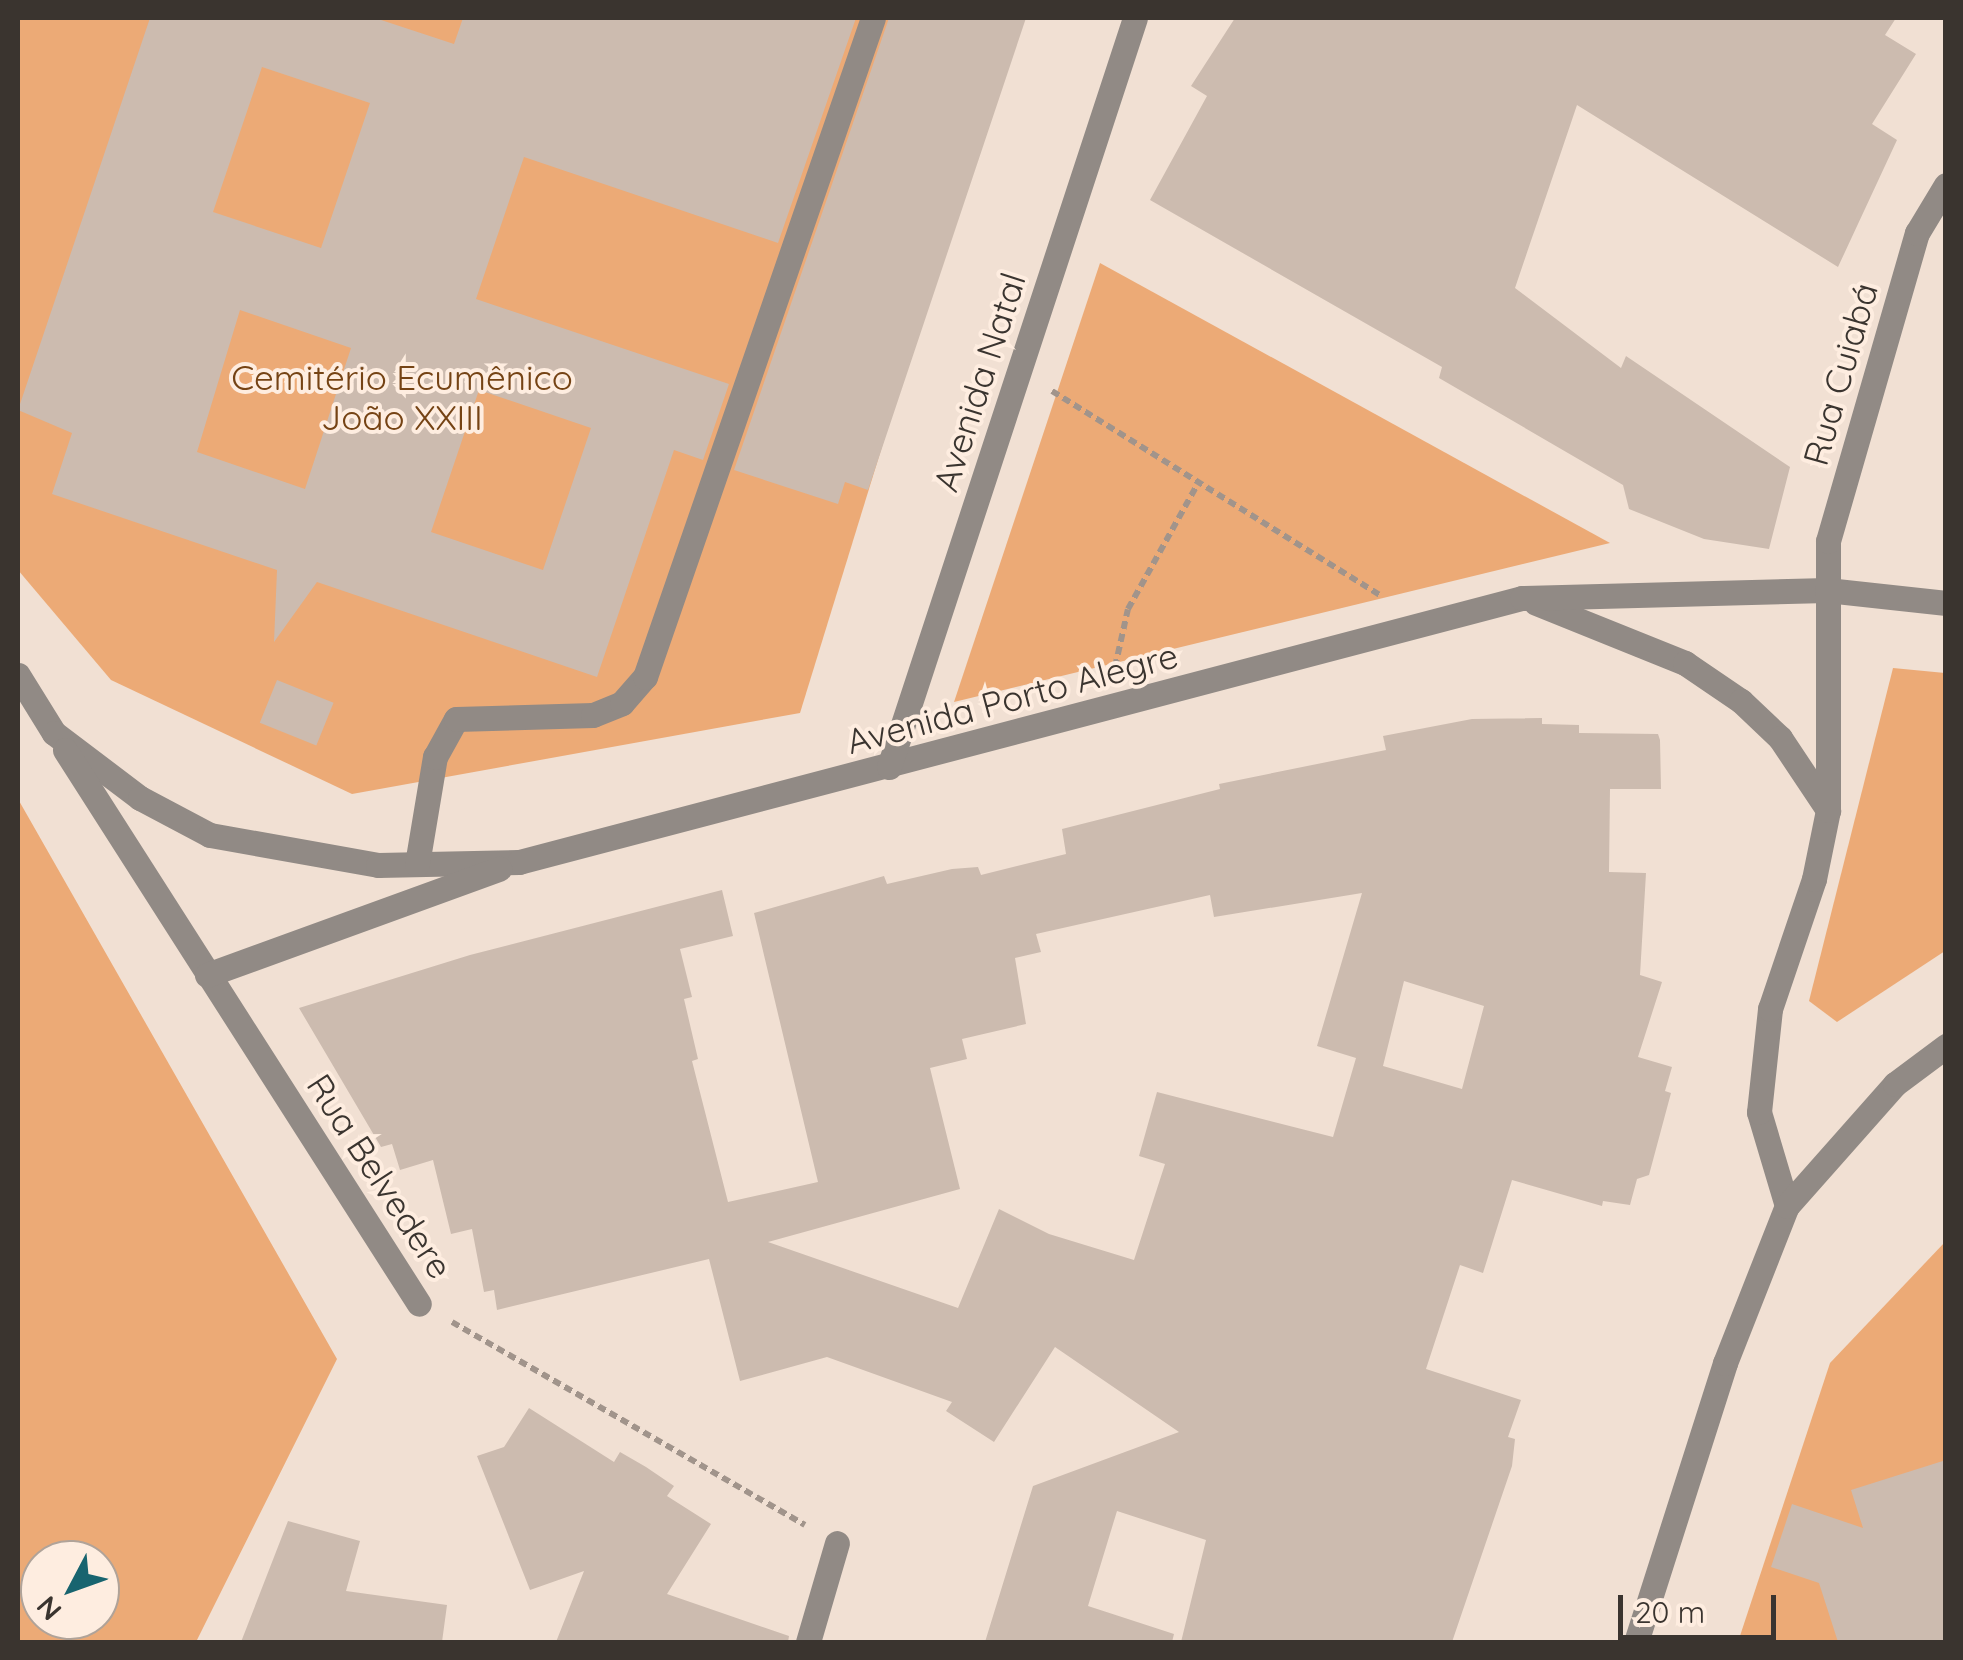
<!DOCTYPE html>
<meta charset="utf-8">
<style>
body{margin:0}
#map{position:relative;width:1963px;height:1660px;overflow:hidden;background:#f1e0d3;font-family:Quicksand,sans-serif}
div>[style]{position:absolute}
.green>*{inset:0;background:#ecaa76}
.building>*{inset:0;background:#ccbbaf;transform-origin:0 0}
.path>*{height:6px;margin-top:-3px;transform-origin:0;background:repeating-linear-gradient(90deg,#a1948b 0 8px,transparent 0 13px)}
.minor>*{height:25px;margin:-12.5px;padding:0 12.5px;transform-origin:12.5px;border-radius:12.5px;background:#918a85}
span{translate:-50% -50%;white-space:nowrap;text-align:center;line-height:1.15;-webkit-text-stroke:8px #feede0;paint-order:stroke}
.street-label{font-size:35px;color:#3a342f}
.park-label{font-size:35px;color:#754314}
.frame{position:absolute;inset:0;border:20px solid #3a342f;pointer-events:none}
.north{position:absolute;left:20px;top:1540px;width:100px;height:100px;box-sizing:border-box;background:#feede0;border:2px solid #b0a399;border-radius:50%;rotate:229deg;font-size:28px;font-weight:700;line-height:40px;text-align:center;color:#3a342f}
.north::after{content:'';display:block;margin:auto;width:35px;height:45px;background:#18646f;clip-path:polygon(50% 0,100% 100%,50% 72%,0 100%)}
.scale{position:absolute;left:1618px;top:1595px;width:158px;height:45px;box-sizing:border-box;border:5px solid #3a342f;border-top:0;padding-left:12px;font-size:30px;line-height:35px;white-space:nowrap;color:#3a342f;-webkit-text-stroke:8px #feede0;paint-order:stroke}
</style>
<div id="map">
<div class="green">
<i style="clip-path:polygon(18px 18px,1014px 18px,800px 713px,352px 794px,111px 680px,18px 570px)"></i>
<i style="clip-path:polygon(1100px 263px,1610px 543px,954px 702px)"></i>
<i style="clip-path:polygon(1893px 668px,1945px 673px,1945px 951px,1837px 1022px,1809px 1001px)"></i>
<i style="clip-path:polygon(evenodd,18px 799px,337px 1359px,196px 1642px,18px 1642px,18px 799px,100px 1560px,100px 1620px,40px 1620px,40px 1560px,100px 1560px)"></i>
<i style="clip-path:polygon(1945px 1242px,1945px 1642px,1738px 1642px,1830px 1363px)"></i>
</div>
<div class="building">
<i style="clip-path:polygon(evenodd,150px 18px,375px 18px,454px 44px,463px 18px,856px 18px,778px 243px,524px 157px,476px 299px,729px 384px,703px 460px,674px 450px,597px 677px,317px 582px,274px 642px,277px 570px,52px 494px,72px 433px,18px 410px,150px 18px,262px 67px,370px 103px,321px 248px,213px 212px,262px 67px,150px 18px,240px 310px,351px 348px,305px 489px,197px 452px,240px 310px,150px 18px,479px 390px,591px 428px,543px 570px,431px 532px,479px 390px)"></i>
<i style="clip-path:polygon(889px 18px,1026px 18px,868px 490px,845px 482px,838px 504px,734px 470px)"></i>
<i style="clip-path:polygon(1235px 18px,1896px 18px,1885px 35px,1916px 54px,1872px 124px,1897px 140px,1838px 267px,1577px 105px,1515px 288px,1621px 368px,1626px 356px,1790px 467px,1769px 549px,1704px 539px,1629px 509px,1623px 485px,1439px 378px,1442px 367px,1150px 200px,1207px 96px,1191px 86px)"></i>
<i style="left:277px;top:680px;width:61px;height:46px;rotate:22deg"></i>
<i style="clip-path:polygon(evenodd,1542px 718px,1542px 724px,1579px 725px,1579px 733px,1658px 734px,1660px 740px,1661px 789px,1610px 789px,1609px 872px,1646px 873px,1640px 975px,1662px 982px,1638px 1057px,1672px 1067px,1665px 1091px,1671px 1093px,1649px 1175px,1637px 1179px,1630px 1205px,1603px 1201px,1602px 1206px,1512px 1180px,1483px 1273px,1460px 1265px,1426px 1369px,1521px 1400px,1508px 1437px,1515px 1439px,1512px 1466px,1452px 1642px,1181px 1642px,1206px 1540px,1117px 1511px,1088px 1606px,1174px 1634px,1172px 1642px,985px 1642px,1033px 1486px,1179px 1432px,1055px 1347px,994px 1442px,946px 1411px,952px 1402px,827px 1357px,740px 1381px,709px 1259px,497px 1310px,494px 1290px,484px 1292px,472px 1229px,451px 1234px,433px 1160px,400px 1170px,392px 1144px,381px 1147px,299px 1008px,470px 955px,722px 890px,733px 936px,680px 949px,692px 997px,684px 999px,698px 1059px,692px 1061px,728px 1202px,818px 1182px,754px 913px,884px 876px,887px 884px,952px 869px,978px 867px,981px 875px,1066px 854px,1062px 829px,1220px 789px,1219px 784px,1386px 750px,1383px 736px,1472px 719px,1542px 718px,1362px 893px,1317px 1046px,1356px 1058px,1333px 1137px,1157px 1092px,1139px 1156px,1165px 1164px,1134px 1260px,1049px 1234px,999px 1209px,958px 1308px,768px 1242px,960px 1189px,930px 1068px,967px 1059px,962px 1039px,1026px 1024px,1015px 958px,1041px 952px,1036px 934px,1210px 895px,1214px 917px,1362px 893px,1542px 718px,1404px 981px,1484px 1006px,1462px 1089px,1383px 1066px,1404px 981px)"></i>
<i style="clip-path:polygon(529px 1408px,614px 1462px,620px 1452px,646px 1467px,674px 1486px,667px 1496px,711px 1524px,667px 1594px,789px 1636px,788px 1642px,556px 1642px,584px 1571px,530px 1590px,477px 1456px,504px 1447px)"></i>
<i style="clip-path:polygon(1946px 1460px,1946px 1642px,1838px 1642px,1819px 1583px,1771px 1567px,1792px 1504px,1863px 1528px,1851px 1490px)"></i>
<i style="clip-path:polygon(288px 1521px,360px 1541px,346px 1591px,447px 1605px,442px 1642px,241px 1642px)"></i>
</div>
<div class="path">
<i style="left:1052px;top:391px;width:388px;rotate:31.9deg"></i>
<i style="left:1115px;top:667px;width:59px;rotate:-77.4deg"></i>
<i style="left:1128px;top:609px;width:144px;rotate:-60.9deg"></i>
<i style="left:452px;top:1322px;width:407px;rotate:29.9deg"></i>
</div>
<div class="minor">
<i style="left:1536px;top:603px;width:161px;rotate:21.9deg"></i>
<i style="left:1685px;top:663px;width:68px;rotate:34.2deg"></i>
<i style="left:1741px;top:701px;width:54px;rotate:43.5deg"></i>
<i style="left:1780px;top:738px;width:87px;rotate:56.3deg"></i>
<i style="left:18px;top:675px;width:68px;rotate:58.2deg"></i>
<i style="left:54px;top:733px;width:108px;rotate:37.1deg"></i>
<i style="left:140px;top:798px;width:79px;rotate:27.9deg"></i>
<i style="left:210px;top:835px;width:171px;rotate:10.1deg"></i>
<i style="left:378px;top:865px;width:141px;rotate:-1.2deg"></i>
<i style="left:519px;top:862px;width:1037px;rotate:-14.75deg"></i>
<i style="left:1522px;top:598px;width:305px;rotate:-1.5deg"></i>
<i style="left:1827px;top:590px;width:120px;rotate:6.2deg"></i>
<i style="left:65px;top:750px;width:657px;rotate:57.42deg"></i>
<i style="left:889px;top:767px;width:788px;rotate:-71.82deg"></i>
<i style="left:417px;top:864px;width:109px;rotate:-80.5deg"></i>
<i style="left:435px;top:757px;width:43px;rotate:-61.1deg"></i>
<i style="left:456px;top:719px;width:137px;rotate:-1.7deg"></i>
<i style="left:593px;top:715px;width:31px;rotate:-22deg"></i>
<i style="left:622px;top:703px;width:35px;rotate:-49deg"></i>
<i style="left:645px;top:677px;width:697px;rotate:-70.92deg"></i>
<i style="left:207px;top:975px;width:311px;rotate:-20deg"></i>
<i style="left:1787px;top:1206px;width:98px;rotate:-106.6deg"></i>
<i style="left:1759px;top:1112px;width:104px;rotate:-83.9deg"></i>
<i style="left:1770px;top:1009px;width:137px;rotate:-71.3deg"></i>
<i style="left:1814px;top:879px;width:70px;rotate:-78.5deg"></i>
<i style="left:1828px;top:810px;width:269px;rotate:-90deg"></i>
<i style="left:1828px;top:541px;width:321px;rotate:-73.9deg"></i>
<i style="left:1917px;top:233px;width:56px;rotate:-58.9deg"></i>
<i style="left:808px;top:1642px;width:103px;rotate:-73.7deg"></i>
<i style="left:1636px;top:1642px;width:293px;rotate:-72.3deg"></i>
<i style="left:1725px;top:1363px;width:169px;rotate:-68.5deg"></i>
<i style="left:1787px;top:1206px;width:163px;rotate:-48.5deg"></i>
<i style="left:1895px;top:1084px;width:64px;rotate:-36.7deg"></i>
</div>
<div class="street-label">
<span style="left:1840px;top:374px;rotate:-74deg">Rua Cuiabá</span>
<span style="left:979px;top:382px;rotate:-72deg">Avenida Natal</span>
<span style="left:1012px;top:698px;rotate:-15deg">Avenida Porto Alegre</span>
<span style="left:380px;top:1176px;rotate:57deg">Rua Belvedere</span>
</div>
<div class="park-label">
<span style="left:402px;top:397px">Cemitério Ecumênico<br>João XXIII</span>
</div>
<div class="frame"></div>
<div class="north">N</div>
<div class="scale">20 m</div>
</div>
